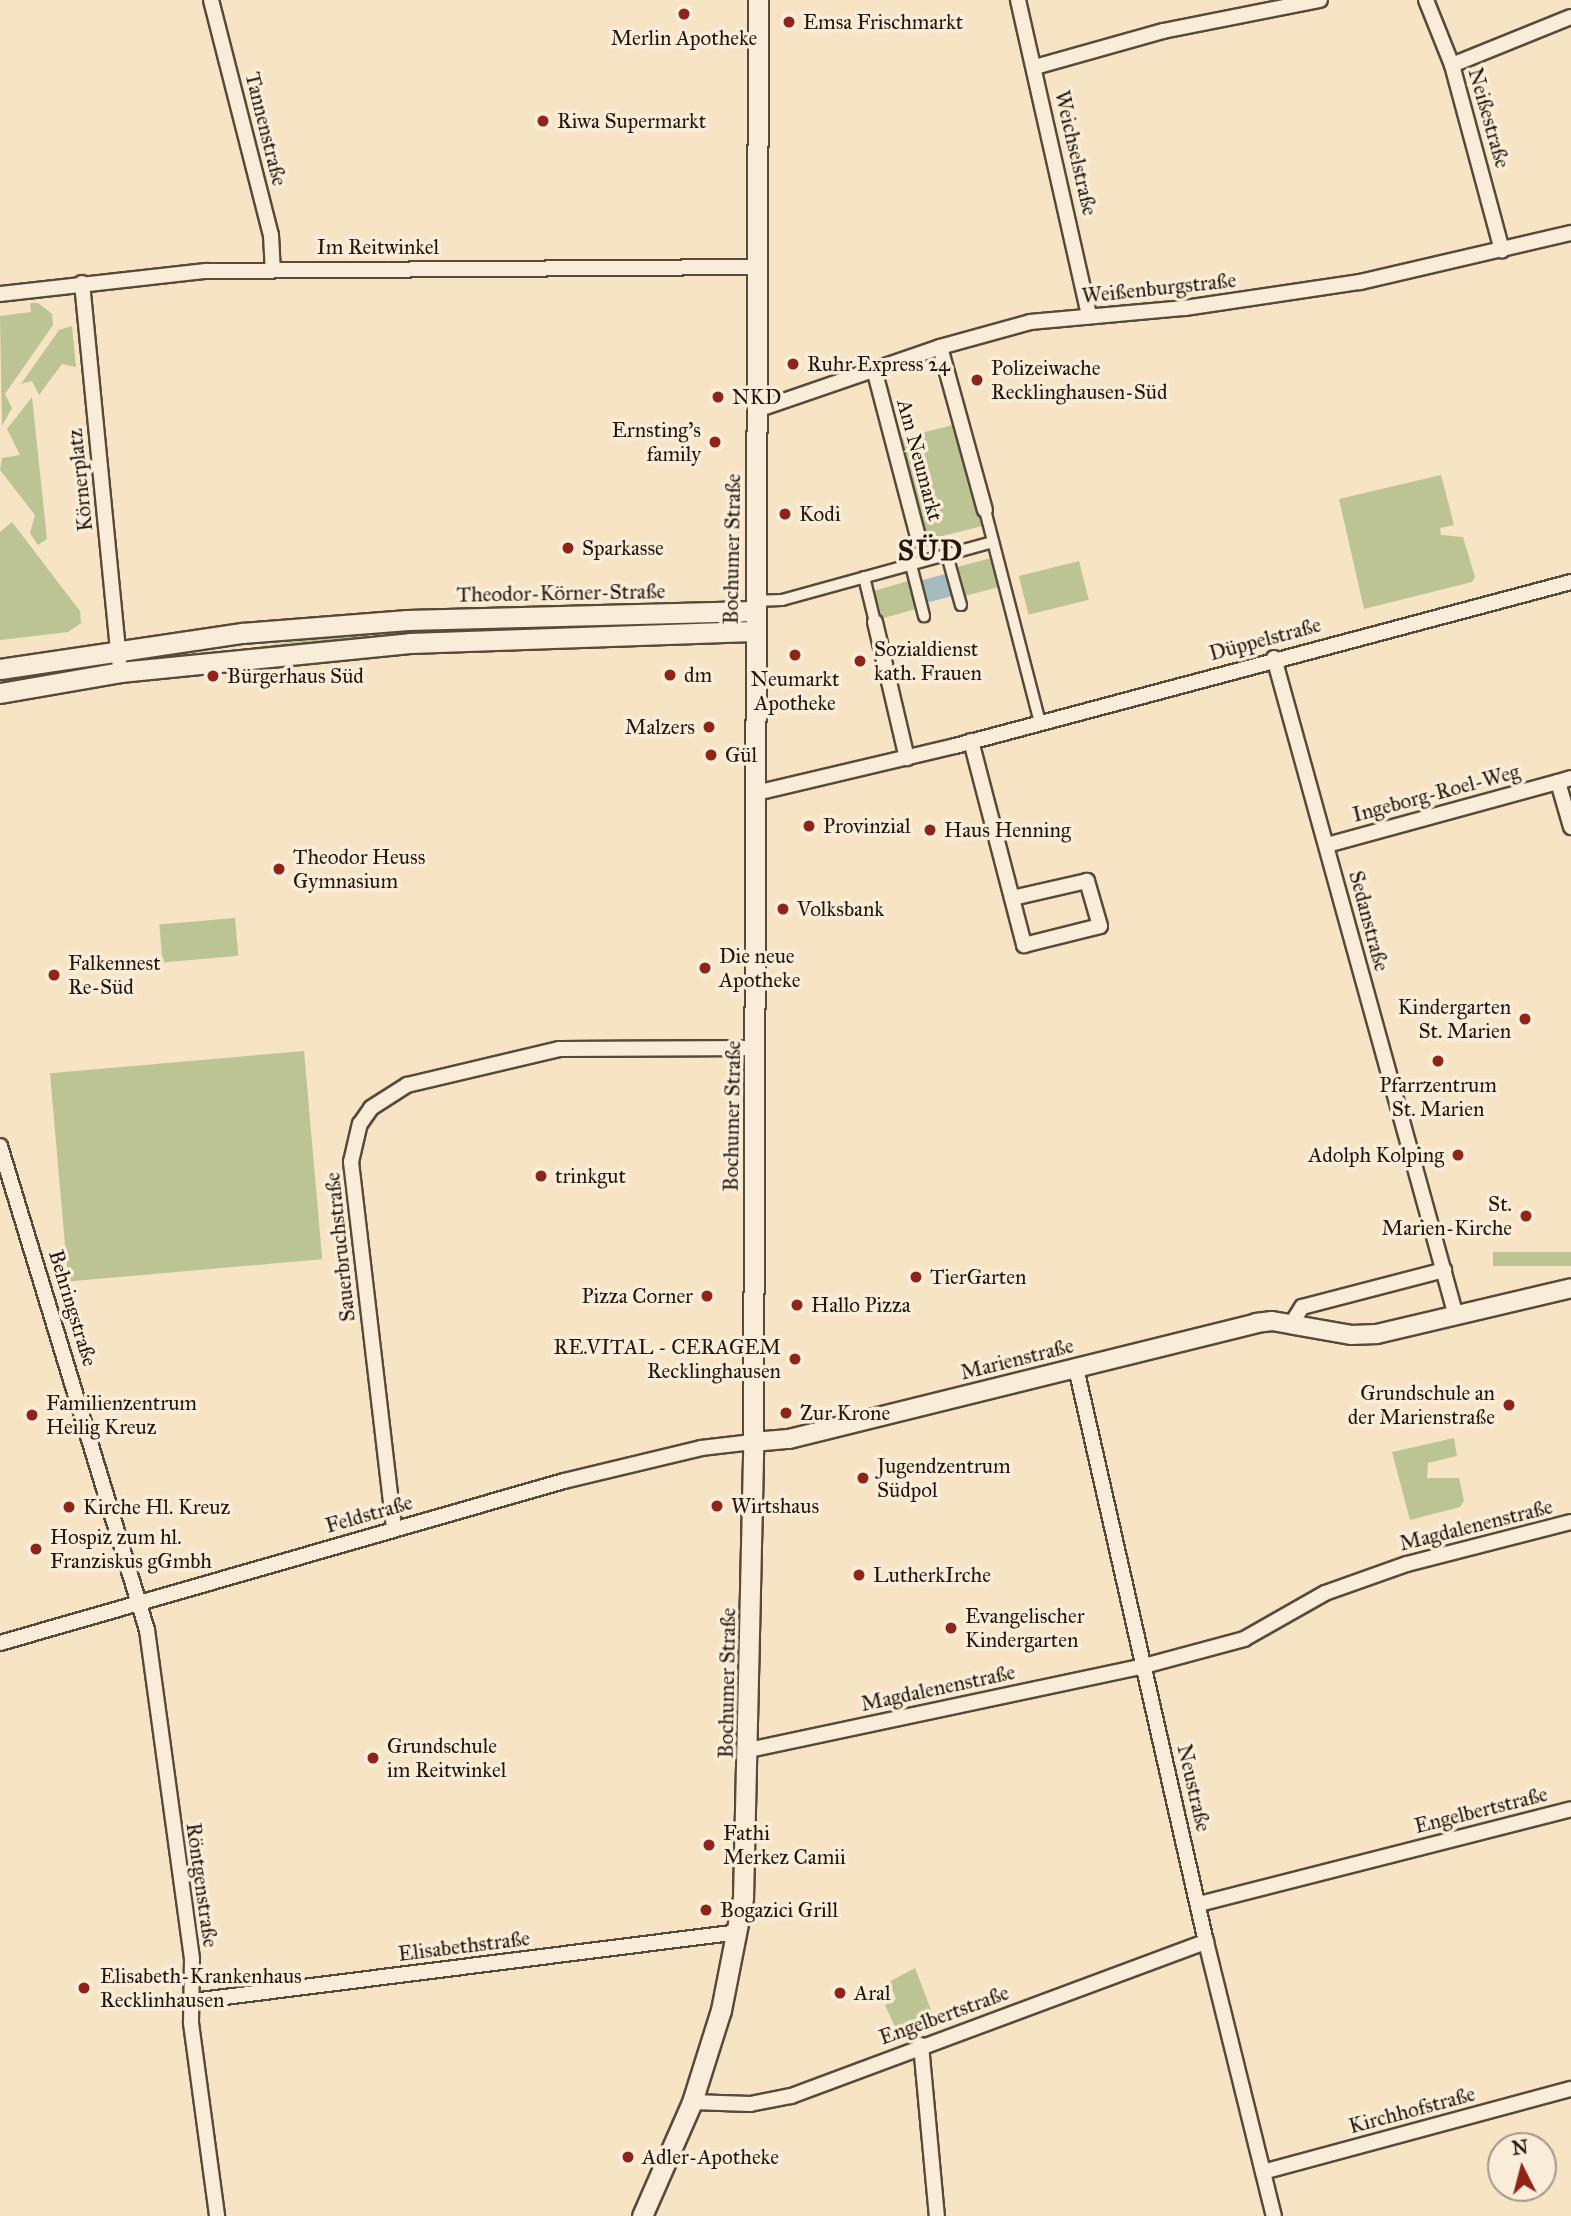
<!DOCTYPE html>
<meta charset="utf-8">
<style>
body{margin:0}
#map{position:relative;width:1571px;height:2216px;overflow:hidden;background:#f6e4c4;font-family:"IM FELL Great Primer",serif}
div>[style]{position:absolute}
.green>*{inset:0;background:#bcc494;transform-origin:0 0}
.water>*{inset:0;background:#a4bbc0;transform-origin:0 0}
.roads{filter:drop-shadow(2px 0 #584a3a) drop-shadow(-2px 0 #584a3a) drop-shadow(0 2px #584a3a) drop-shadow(0 -2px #584a3a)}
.pedestrian>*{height:10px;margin:-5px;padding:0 5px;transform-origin:5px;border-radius:5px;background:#f9edd9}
.minor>*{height:14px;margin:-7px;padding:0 7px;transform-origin:7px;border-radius:7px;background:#f9edd9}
.tertiary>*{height:18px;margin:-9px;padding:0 9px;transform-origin:9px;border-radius:9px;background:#f9edd9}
.secondary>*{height:19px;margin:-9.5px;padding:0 9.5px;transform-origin:9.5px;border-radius:9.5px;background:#f9edd9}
.dots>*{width:19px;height:19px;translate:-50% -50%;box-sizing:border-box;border:4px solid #f9edd9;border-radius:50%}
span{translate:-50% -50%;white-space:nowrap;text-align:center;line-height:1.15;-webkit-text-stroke:7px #f9edd9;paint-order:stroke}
.poi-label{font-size:21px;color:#23160c}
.left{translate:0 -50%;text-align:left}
.right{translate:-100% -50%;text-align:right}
.street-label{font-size:21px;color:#23160c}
.district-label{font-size:28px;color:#23160c;font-weight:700;letter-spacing:2px}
.north{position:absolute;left:1487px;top:2132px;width:70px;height:70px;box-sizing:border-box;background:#f9edd9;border:2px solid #a39787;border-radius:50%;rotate:354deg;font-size:19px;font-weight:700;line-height:28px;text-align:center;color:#23160c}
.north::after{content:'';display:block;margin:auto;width:24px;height:32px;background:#8f2418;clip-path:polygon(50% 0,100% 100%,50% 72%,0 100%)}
</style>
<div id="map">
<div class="green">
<i style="clip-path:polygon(30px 303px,38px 303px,52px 314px,53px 325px,5px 394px,12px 408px,2px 426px,0 316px,31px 312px)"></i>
<i style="clip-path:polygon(72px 326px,76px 367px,62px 364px,39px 395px,32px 381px,21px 384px,59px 330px)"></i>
<i style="clip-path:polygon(32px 397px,47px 539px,38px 545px,30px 533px,35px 515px,0 470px,2px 458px,20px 455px,7px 429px)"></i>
<i style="left:957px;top:424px;width:105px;height:62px;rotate:76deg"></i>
<i style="clip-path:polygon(1441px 475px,1454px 525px,1440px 528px,1441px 535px,1463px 537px,1475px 577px,1472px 582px,1364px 609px,1339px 499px)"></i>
<i style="clip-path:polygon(12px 522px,80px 611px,81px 623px,68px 632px,0 640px,0 532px)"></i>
<i style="left:991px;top:558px;width:30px;height:34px;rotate:75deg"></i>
<i style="left:1079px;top:561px;width:40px;height:62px;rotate:76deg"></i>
<i style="left:908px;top:581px;width:29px;height:35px;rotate:74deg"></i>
<i style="left:363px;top:632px;width:7px;height:202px;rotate:82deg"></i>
<i style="left:235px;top:918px;width:38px;height:76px;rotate:85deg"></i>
<i style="left:304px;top:1051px;width:209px;height:255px;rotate:85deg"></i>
<i style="left:1571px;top:1252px;width:14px;height:78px;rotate:90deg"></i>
<i style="clip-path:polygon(1454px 1438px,1457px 1456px,1428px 1463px,1427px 1478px,1459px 1478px,1464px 1501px,1460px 1507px,1410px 1520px,1392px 1452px)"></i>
<i style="clip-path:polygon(915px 1968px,936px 2023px,900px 2038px,885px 2005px,896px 1999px,889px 1982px)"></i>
</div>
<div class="water">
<i style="left:949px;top:573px;width:23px;height:31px;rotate:75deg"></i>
</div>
<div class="roads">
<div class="pedestrian">
<i style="left:985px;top:510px;width:219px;rotate:75.5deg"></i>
<i style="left:947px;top:555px;width:52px;rotate:74.4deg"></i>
<i style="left:911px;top:565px;width:53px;rotate:75.7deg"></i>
<i style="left:864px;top:577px;width:46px;rotate:76.3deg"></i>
<i style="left:753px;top:601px;width:29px;rotate:-2deg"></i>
<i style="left:782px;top:600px;width:219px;rotate:-15.4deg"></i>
</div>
<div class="minor">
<i style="left:211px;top:0;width:243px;rotate:75.7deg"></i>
<i style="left:271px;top:235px;width:34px;rotate:87deg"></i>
<i style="left:1018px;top:0;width:324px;rotate:77.3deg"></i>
<i style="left:1426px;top:0;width:70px;rotate:68.2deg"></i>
<i style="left:1452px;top:65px;width:192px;rotate:74.9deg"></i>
<i style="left:1452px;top:65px;width:128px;rotate:-22deg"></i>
<i style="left:1035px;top:67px;width:133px;rotate:-15.7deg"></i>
<i style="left:1163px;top:31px;width:160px;rotate:-11.2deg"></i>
<i style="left:82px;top:283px;width:380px;rotate:84.4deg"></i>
<i style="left:0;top:294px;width:207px;rotate:-6.4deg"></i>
<i style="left:206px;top:271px;width:551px;rotate:-0.42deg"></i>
<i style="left:940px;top:347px;width:169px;rotate:74.6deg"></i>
<i style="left:874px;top:369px;width:177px;rotate:75.3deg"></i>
<i style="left:757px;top:410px;width:194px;rotate:-19deg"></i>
<i style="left:940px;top:347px;width:93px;rotate:-15.5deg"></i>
<i style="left:1030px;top:322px;width:156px;rotate:-5.2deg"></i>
<i style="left:1185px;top:308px;width:177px;rotate:-8.5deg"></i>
<i style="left:1360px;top:282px;width:217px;rotate:-13.1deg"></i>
<i style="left:875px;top:622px;width:140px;rotate:76.8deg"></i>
<i style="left:1274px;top:658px;width:683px;rotate:74.54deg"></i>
<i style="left:971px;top:741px;width:211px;rotate:75.4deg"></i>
<i style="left:1024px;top:945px;width:78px;rotate:-14deg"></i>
<i style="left:1100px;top:926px;width:47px;rotate:-106.1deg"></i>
<i style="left:1087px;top:881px;width:77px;rotate:167.2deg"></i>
<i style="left:1558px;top:782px;width:14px;rotate:-17deg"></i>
<i style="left:756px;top:793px;width:204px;rotate:-13.3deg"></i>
<i style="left:955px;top:746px;width:637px;rotate:-14.91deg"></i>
<i style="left:1327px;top:845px;width:239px;rotate:-15.3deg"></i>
<i style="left:1558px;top:782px;width:47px;rotate:73.9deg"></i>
<i style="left:0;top:1146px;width:506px;rotate:73.11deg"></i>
<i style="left:147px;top:1630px;width:332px;rotate:82.2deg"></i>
<i style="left:192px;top:1959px;width:64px;rotate:90.9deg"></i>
<i style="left:191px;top:2023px;width:195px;rotate:82.3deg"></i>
<i style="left:1292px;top:1323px;width:19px;rotate:-58deg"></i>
<i style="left:1302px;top:1307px;width:147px;rotate:-14.6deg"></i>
<i style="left:1076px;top:1368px;width:589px;rotate:77.24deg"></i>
<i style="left:1206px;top:1942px;width:282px;rotate:76.1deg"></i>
<i style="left:394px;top:1528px;width:369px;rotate:-96.7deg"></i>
<i style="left:351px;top:1162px;width:39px;rotate:-77deg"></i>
<i style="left:360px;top:1124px;width:19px;rotate:-55deg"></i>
<i style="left:371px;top:1108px;width:43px;rotate:-32.6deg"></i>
<i style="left:407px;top:1085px;width:156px;rotate:-13.3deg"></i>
<i style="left:559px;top:1049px;width:197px;rotate:-0.3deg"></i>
<i style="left:0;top:1643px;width:587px;rotate:-16.03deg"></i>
<i style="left:564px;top:1481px;width:141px;rotate:-13.5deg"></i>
<i style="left:701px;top:1448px;width:52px;rotate:-6.6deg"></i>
<i style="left:749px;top:1750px;width:404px;rotate:-12deg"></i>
<i style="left:1144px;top:1666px;width:104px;rotate:-15.1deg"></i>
<i style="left:1244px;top:1639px;width:93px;rotate:-29.6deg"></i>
<i style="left:1325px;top:1593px;width:87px;rotate:-19.5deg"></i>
<i style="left:1407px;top:1564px;width:169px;rotate:-14.4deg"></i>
<i style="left:1199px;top:1904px;width:384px;rotate:-14.3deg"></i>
<i style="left:193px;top:2001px;width:550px;rotate:-7.2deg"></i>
<i style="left:921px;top:2045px;width:172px;rotate:84.7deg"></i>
<i style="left:692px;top:2102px;width:58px;rotate:2deg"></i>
<i style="left:750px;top:2104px;width:42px;rotate:-11deg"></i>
<i style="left:791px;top:2096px;width:443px;rotate:-20.4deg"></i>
<i style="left:1263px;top:2172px;width:319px;rotate:-15.1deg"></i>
</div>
<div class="tertiary">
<i style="left:753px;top:1442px;width:36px;rotate:-5deg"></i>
<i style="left:789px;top:1439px;width:481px;rotate:-13.9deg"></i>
<i style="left:1256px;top:1323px;width:16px;rotate:-7deg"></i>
<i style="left:1272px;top:1321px;width:80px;rotate:10deg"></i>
<i style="left:1351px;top:1335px;width:26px;rotate:-2deg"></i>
<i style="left:1377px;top:1334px;width:199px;rotate:-13.3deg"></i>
</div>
<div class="secondary">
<i style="left:0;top:669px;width:245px;rotate:-8.5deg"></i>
<i style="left:242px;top:633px;width:166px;rotate:-4.5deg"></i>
<i style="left:407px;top:620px;width:346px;rotate:-1.5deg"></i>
<i style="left:0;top:693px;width:122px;rotate:-9.9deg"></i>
<i style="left:120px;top:672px;width:291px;rotate:-5.7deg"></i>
<i style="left:410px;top:643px;width:343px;rotate:-2deg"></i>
<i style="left:642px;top:2216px;width:124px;rotate:-66.3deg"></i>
<i style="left:692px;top:2102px;width:96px;rotate:-72.5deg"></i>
<i style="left:721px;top:2010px;width:114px;rotate:-78.9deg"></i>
<i style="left:743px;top:1898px;width:456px;rotate:-88.7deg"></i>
<i style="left:753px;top:1442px;width:1442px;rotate:-89.8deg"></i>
</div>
</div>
<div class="dots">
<i style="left:684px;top:14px;background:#8f2418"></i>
<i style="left:789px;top:22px;background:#8f2418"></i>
<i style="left:543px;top:121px;background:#8f2418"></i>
<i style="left:793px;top:364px;background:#8f2418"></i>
<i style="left:977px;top:380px;background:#8f2418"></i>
<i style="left:718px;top:397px;background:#8f2418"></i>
<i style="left:715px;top:442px;background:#8f2418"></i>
<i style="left:785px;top:514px;background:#8f2418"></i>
<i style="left:568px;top:548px;background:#8f2418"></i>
<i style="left:795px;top:655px;background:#8f2418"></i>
<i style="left:860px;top:661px;background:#8f2418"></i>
<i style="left:670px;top:675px;background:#8f2418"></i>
<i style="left:213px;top:676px;background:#8f2418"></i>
<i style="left:709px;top:727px;background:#8f2418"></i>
<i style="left:711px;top:755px;background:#8f2418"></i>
<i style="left:809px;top:826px;background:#8f2418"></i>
<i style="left:930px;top:830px;background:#8f2418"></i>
<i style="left:279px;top:869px;background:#8f2418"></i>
<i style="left:783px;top:909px;background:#8f2418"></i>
<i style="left:705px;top:968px;background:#8f2418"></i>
<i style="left:54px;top:975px;background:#8f2418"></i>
<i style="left:1525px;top:1019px;background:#8f2418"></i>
<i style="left:1438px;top:1061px;background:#8f2418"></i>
<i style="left:1458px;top:1155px;background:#8f2418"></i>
<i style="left:541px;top:1176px;background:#8f2418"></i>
<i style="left:1526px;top:1216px;background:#8f2418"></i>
<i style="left:916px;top:1277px;background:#8f2418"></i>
<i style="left:707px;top:1296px;background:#8f2418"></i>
<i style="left:797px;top:1305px;background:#8f2418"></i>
<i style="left:795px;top:1359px;background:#8f2418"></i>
<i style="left:1509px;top:1405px;background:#8f2418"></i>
<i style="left:786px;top:1413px;background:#8f2418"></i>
<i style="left:32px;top:1415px;background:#8f2418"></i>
<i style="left:863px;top:1478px;background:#8f2418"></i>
<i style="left:717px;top:1506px;background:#8f2418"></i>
<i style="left:69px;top:1507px;background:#8f2418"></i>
<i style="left:36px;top:1549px;background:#8f2418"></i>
<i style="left:859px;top:1575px;background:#8f2418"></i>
<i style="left:951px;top:1628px;background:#8f2418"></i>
<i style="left:373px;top:1758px;background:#8f2418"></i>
<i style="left:709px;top:1845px;background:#8f2418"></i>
<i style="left:706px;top:1910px;background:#8f2418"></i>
<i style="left:84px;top:1988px;background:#8f2418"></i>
<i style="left:840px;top:1993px;background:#8f2418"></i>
<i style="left:628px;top:2157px;background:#8f2418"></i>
</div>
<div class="poi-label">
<span class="left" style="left:803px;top:22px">Emsa Frischmarkt</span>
<span style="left:684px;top:38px">Merlin Apotheke</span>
<span class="left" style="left:557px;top:121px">Riwa Supermarkt</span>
<span class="left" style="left:807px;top:364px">Ruhr Express 24</span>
<span class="left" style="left:991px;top:380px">Polizeiwache<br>Recklinghausen-Süd</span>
<span class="left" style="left:732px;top:397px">NKD</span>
<span class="right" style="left:701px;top:442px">Ernsting's<br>family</span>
<span class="left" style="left:799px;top:514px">Kodi</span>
<span class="left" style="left:582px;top:548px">Sparkasse</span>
<span class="left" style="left:874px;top:661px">Sozialdienst<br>kath. Frauen</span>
<span class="left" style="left:684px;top:675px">dm</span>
<span class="left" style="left:227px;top:676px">Bürgerhaus Süd</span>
<span style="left:795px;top:691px">Neumarkt<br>Apotheke</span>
<span class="right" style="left:695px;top:727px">Malzers</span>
<span class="left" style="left:725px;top:755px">Gül</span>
<span class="left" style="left:823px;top:826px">Provinzial</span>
<span class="left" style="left:944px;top:830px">Haus Henning</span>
<span class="left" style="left:293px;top:869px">Theodor Heuss<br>Gymnasium</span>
<span class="left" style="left:797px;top:909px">Volksbank</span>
<span class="left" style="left:719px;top:968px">Die neue<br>Apotheke</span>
<span class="left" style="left:68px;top:975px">Falkennest<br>Re-Süd</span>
<span class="right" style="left:1511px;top:1019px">Kindergarten<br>St. Marien</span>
<span style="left:1438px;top:1097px">Pfarrzentrum<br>St. Marien</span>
<span class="right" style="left:1444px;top:1155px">Adolph Kolping</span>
<span class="left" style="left:555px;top:1176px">trinkgut</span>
<span class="right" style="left:1512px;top:1216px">St.<br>Marien-Kirche</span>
<span class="left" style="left:930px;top:1277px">TierGarten</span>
<span class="right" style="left:693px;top:1296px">Pizza Corner</span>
<span class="left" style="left:811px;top:1305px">Hallo Pizza</span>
<span class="right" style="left:781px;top:1359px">RE.VITAL - CERAGEM<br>Recklinghausen</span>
<span class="right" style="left:1495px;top:1405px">Grundschule an<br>der Marienstraße</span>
<span class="left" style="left:46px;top:1415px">Familienzentrum<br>Heilig Kreuz</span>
<span class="left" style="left:800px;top:1413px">Zur Krone</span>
<span class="left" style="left:877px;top:1478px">Jugendzentrum<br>Südpol</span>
<span class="left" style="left:731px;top:1506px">Wirtshaus</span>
<span class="left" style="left:83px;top:1507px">Kirche Hl. Kreuz</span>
<span class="left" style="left:50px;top:1549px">Hospiz zum hl.<br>Franziskus gGmbh</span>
<span class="left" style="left:873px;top:1575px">LutherkIrche</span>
<span class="left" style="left:965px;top:1628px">Evangelischer<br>Kindergarten</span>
<span class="left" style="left:387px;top:1758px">Grundschule<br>im Reitwinkel</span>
<span class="left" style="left:723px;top:1845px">Fathi<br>Merkez Camii</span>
<span class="left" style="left:720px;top:1910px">Bogazici Grill</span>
<span class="left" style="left:100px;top:1988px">Elisabeth-Krankenhaus<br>Recklinhausen</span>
<span class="left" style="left:854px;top:1993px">Aral</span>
<span class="left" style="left:642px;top:2157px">Adler-Apotheke</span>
</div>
<div class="street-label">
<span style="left:1489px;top:118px;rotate:74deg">Neißestraße</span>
<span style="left:266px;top:129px;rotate:76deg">Tannenstraße</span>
<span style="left:1076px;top:153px;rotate:77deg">Weichselstraße</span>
<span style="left:378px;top:247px">Im Reitwinkel</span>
<span style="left:1159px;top:288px;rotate:-6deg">Weißenburgstraße</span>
<span style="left:920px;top:460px;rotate:75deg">Am Neumarkt</span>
<span style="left:80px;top:480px;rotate:-96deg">Körnerplatz</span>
<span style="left:732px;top:549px;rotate:-89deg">Bochumer Straße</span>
<span style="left:561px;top:593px;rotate:-1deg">Theodor-Körner-Straße</span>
<span style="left:1265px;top:639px;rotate:-15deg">Düppelstraße</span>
<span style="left:1436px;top:793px;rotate:-15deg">Ingeborg-Roel-Weg</span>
<span style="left:1369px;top:921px;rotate:75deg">Sedanstraße</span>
<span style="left:732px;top:1116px;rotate:-89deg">Bochumer Straße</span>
<span style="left:340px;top:1247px;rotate:-96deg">Sauerbruchstraße</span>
<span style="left:73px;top:1308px;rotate:73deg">Behringstraße</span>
<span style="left:1017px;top:1359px;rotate:-14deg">Marienstraße</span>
<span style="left:369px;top:1514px;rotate:-16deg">Feldstraße</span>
<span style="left:1476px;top:1525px;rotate:-14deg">Magdalenenstraße</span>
<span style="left:727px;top:1683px;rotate:-89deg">Bochumer Straße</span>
<span style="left:938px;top:1688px;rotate:-12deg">Magdalenenstraße</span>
<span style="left:1194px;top:1788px;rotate:77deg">Neustraße</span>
<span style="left:1481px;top:1810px;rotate:-14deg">Engelbertstraße</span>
<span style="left:202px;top:1885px;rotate:82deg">Röntgenstraße</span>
<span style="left:464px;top:1946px;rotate:-7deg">Elisabethstraße</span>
<span style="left:944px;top:2015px;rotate:-20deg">Engelbertstraße</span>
<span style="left:1412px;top:2110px;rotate:-15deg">Kirchhofstraße</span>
</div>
<div class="district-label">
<span style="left:931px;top:551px">SÜD</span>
</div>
<div class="north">N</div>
</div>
